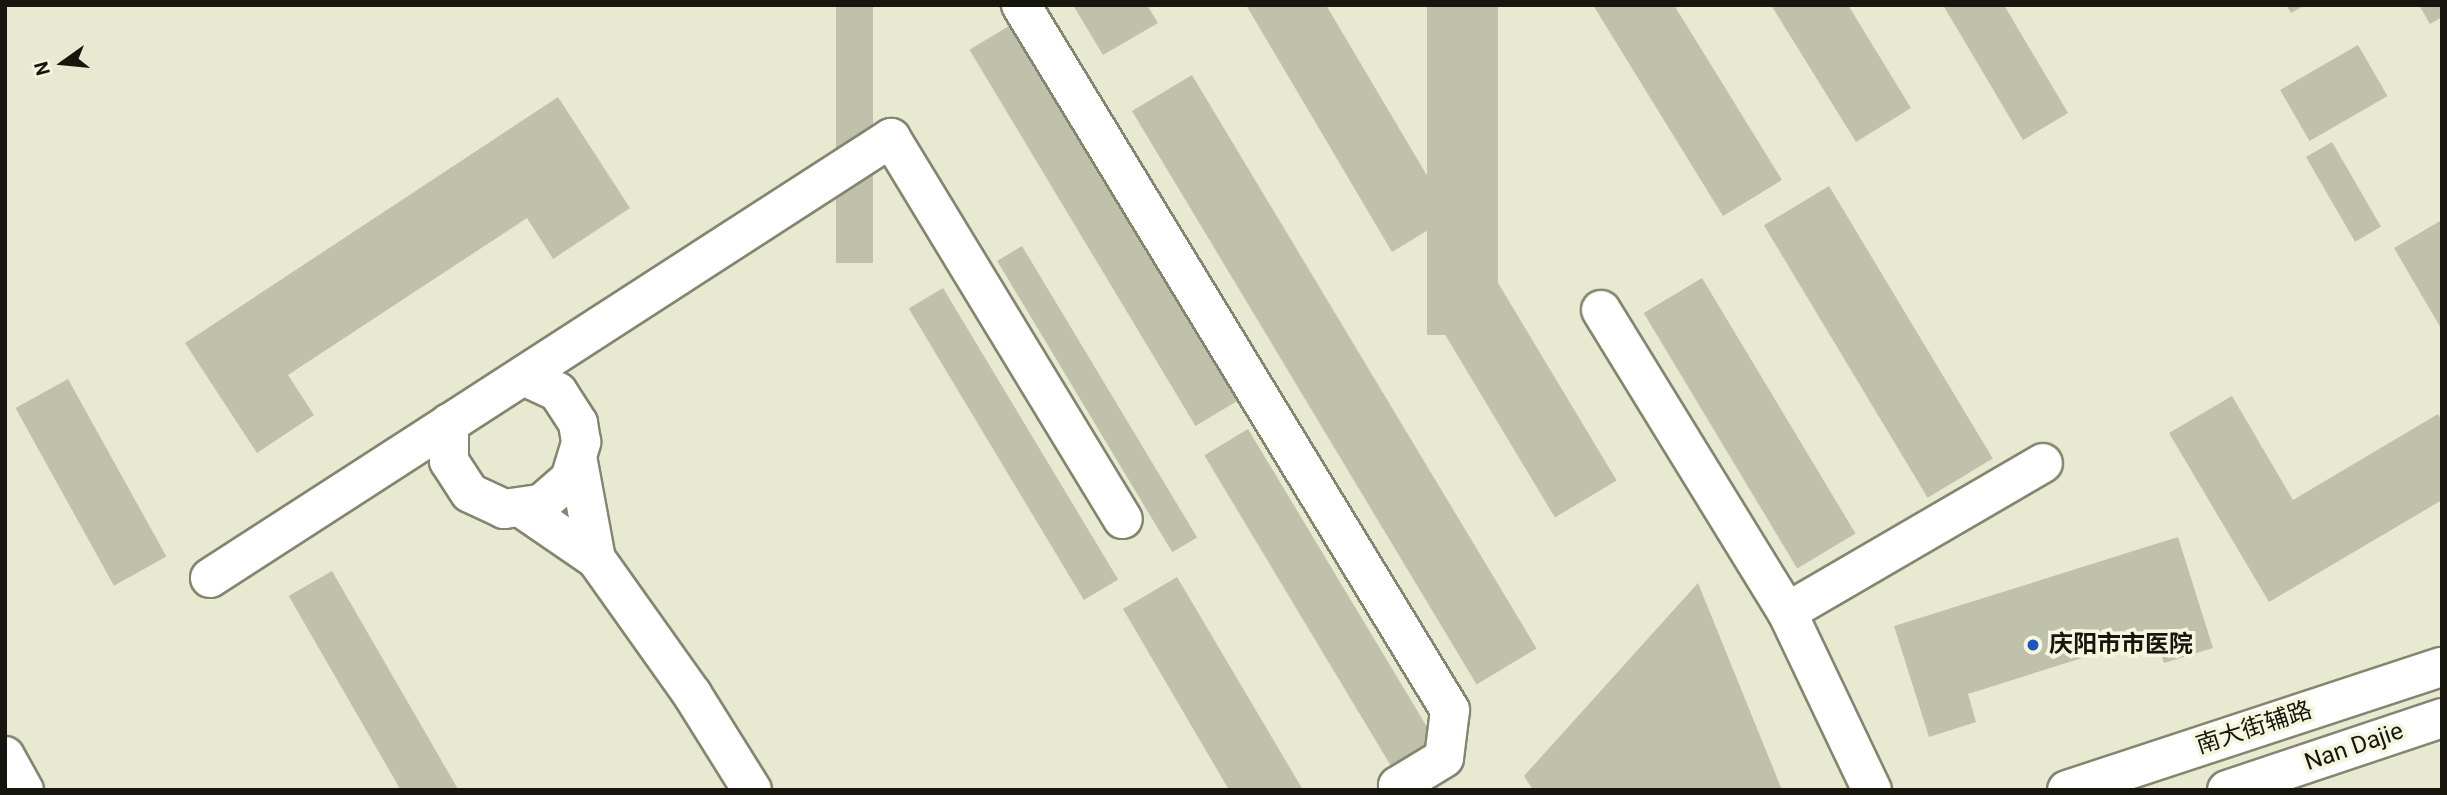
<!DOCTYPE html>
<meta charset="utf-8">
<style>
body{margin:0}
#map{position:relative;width:2447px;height:795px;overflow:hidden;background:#e7ead1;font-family:Roboto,"Noto Sans SC",sans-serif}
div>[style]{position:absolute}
.building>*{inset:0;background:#bfc1aa;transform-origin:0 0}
.roads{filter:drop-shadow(2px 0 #84866f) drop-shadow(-2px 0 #84866f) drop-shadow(0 2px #84866f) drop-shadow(0 -2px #84866f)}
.minor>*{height:38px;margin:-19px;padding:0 19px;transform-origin:19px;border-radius:19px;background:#fff}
.major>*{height:38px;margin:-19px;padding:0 19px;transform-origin:19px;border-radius:19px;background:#fff}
.dots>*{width:19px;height:19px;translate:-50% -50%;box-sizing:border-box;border:4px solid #f4f7de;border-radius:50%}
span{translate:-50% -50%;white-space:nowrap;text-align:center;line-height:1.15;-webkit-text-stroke:7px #f4f7de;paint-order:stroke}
.poi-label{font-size:24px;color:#16160e;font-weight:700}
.left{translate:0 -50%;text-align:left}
.street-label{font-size:24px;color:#16160e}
.frame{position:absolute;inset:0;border:7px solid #16160e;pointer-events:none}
.north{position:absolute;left:28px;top:28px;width:70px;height:70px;-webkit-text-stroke:5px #f4f7de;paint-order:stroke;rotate:255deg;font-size:19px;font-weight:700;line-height:28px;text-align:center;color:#16160e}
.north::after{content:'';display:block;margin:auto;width:24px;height:32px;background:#16160e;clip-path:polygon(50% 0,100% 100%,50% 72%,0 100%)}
</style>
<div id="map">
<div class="building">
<i style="left:836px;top:5px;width:37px;height:258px"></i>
<i style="clip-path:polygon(1073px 5px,1147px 5px,1158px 23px,1103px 55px)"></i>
<i style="clip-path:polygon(1246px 5px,1326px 5px,1451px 216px,1392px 252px)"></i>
<i style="left:1427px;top:5px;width:71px;height:330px"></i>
<i style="clip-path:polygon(1593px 5px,1674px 5px,1782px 180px,1723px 216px)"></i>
<i style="clip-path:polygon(1771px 5px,1848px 5px,1911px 108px,1856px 142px)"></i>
<i style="clip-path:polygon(1943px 5px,2004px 5px,2068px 113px,2023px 140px)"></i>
<i style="clip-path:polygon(2286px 5px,2305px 5px,2291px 13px)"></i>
<i style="clip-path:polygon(2419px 5px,2442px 5px,2442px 17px,2430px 24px)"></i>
<i style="left:1014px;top:23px;width:439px;height:52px;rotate:59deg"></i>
<i style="left:2358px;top:45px;width:59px;height:90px;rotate:60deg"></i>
<i style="left:1192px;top:75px;width:669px;height:70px;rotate:59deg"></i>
<i style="clip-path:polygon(558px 97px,630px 208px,553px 259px,527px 218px,288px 375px,314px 415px,257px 453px,185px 343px)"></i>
<i style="left:2332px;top:142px;width:98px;height:30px;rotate:60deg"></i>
<i style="left:1829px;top:186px;width:318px;height:76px;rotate:59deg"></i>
<i style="clip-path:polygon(2442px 220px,2442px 330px,2394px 248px)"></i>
<i style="left:1022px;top:246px;width:340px;height:29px;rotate:59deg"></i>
<i style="left:1492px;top:273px;width:242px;height:72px;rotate:59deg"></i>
<i style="left:1702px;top:278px;width:298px;height:68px;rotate:59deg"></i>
<i style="left:943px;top:288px;width:340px;height:40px;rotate:59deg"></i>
<i style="left:68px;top:379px;width:203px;height:60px;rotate:61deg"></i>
<i style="clip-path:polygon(2232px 396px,2293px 500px,2438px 414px,2442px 421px,2442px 500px,2269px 602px,2169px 433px)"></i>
<i style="left:1248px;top:429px;width:369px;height:51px;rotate:59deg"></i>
<i style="clip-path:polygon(2178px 537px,2213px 648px,2164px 663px,2155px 635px,1968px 694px,1976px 722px,1929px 737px,1894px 626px)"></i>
<i style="left:332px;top:571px;width:253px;height:50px;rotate:60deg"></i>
<i style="clip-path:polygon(1177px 577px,1303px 790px,1229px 790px,1123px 609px)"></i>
<i style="clip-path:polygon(1698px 583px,1782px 790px,1533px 790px,1524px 776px)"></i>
</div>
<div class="roads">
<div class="minor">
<i style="left:1021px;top:5px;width:825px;rotate:58.68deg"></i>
<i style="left:1450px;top:710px;width:48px;rotate:97.1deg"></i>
<i style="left:1444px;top:758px;width:54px;rotate:148.7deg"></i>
<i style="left:1398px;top:786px;width:4px;rotate:63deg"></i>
<i style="left:1601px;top:310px;width:355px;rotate:58.4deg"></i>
<i style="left:1787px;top:612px;width:197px;rotate:64.5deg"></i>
<i style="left:449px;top:423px;width:38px;rotate:90deg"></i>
<i style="left:449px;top:461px;width:38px;rotate:57deg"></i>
<i style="left:470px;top:493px;width:38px;rotate:25deg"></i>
<i style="left:504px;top:509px;width:37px;rotate:-8deg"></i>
<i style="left:541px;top:504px;width:38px;rotate:-41deg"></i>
<i style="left:570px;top:479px;width:39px;rotate:-73deg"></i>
<i style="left:581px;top:442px;width:19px;rotate:-99deg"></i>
<i style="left:578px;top:423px;width:37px;rotate:-123deg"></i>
<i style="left:558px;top:392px;width:38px;rotate:-155deg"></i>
<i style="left:578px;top:462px;width:99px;rotate:79.5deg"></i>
<i style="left:523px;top:509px;width:88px;rotate:34.4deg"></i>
<i style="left:596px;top:559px;width:166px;rotate:54.6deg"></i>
<i style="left:692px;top:694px;width:113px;rotate:58deg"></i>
<i style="left:210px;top:578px;width:811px;rotate:-32.87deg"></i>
<i style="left:891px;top:138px;width:446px;rotate:58.7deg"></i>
<i style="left:1787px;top:612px;width:296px;rotate:-30.2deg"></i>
<i style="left:2067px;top:790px;width:395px;rotate:-18.2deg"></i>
</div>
<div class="major">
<i style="left:5px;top:756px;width:39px;rotate:61deg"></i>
<i style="left:2227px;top:790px;width:227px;rotate:-18.5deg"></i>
</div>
</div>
<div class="dots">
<i style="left:2033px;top:645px;background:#1c56c2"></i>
</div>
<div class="poi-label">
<span class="left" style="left:2049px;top:645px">庆阳市市医院</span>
</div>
<div class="street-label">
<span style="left:2254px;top:728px;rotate:-18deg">南大街辅路</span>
<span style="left:2354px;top:747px;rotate:-19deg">Nan Dajie</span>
</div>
<div class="frame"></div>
<div class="north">N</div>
</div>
